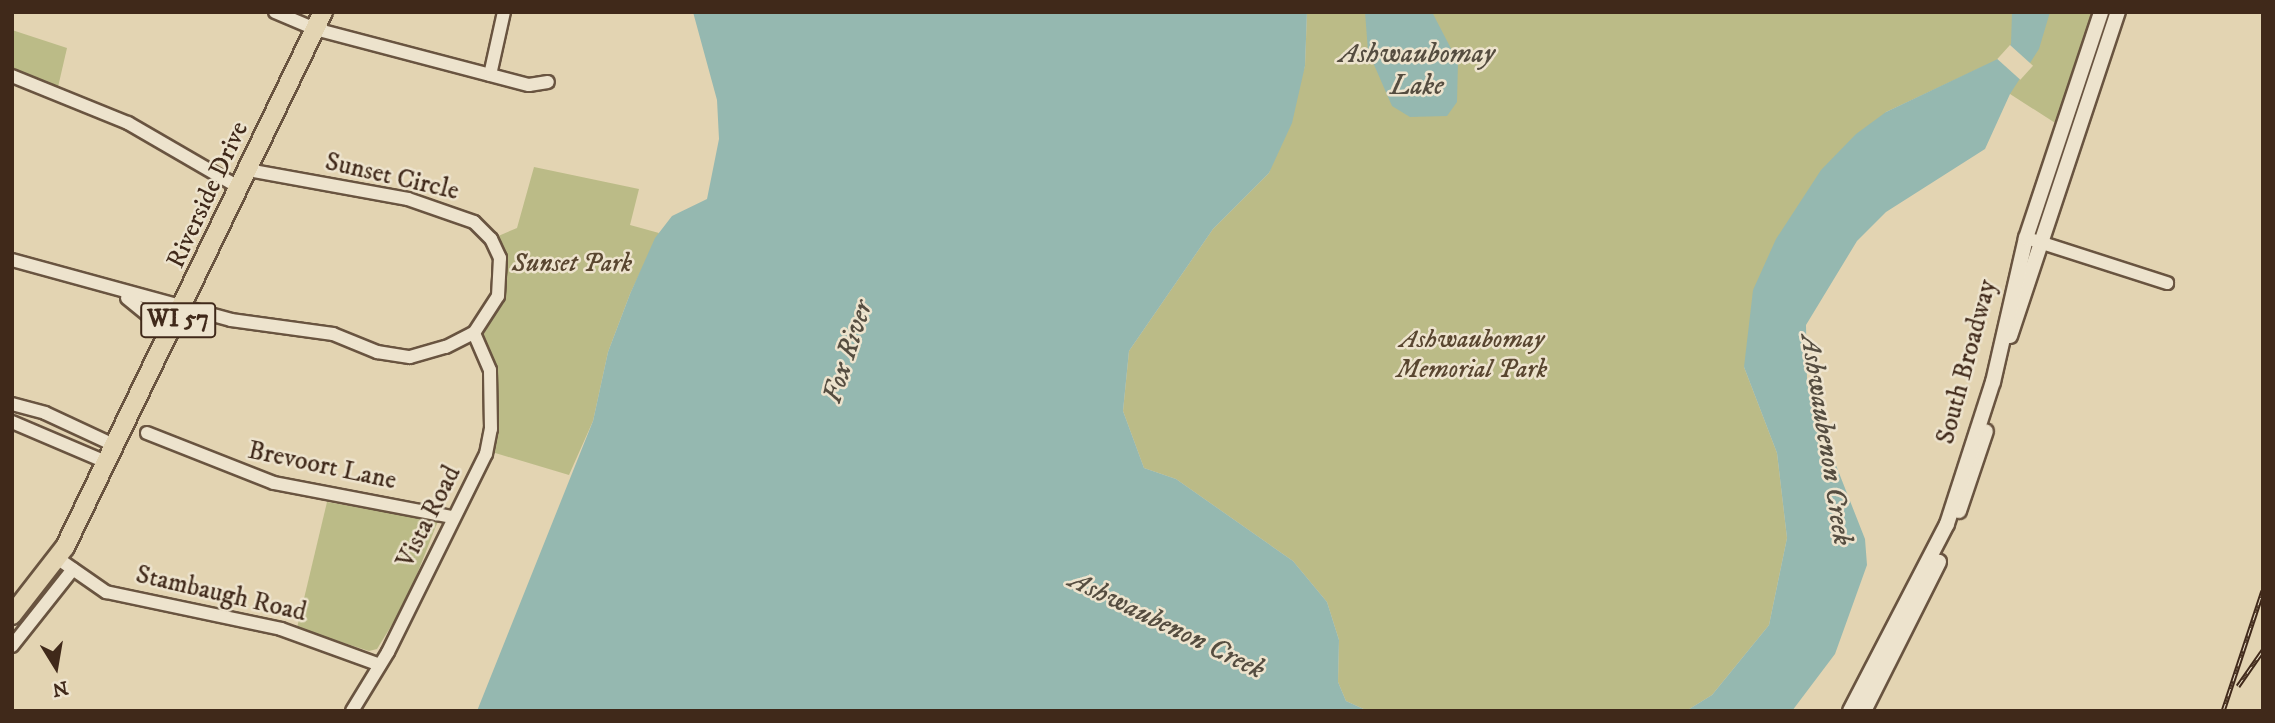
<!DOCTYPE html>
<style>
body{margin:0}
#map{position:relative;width:2275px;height:723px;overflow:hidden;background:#e3d4b2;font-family:"IM FELL DW Pica",serif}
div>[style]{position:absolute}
.green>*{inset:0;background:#bbbb87}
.water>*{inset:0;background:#95b8b0}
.pier>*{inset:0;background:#e3d4b2;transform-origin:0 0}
.roads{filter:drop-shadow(2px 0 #695440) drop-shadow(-2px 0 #695440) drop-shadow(0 2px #695440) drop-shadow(0 -2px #695440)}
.minor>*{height:12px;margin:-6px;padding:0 6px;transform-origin:6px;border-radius:6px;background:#ede3cd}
.tertiary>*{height:14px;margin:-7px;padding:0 7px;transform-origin:7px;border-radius:7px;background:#ede3cd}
.primary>*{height:18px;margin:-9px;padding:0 9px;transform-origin:9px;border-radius:9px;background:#e3d4b2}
.rail>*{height:5px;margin-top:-2.5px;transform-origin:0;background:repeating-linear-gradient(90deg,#ede3cd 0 8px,#40291a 0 16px);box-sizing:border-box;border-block:2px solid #40291a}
span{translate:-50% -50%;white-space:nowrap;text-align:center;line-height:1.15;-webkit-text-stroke:5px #ede3cd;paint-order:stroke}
.shield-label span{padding:2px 5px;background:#ede3cd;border:2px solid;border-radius:5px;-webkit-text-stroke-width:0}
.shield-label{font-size:24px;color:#40291a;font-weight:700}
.street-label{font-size:26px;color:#40291a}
.park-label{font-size:26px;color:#594630;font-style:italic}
.water-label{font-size:28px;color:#554d40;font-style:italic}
.frame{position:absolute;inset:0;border:14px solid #40291a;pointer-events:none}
.north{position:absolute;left:21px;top:632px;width:70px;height:70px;-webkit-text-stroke:5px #ede3cd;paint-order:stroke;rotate:169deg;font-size:19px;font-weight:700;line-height:28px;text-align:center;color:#40291a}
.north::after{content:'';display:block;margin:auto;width:24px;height:32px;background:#40291a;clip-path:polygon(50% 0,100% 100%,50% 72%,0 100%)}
</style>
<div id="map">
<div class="green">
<i style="clip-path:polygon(1307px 12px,2101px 12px,2063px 128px,2010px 94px,1993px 62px,1886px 112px,1744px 367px,1777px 453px,1787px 538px,1769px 625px,1712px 695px,1686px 711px,1368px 711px,1346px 701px,1338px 682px,1339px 640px,1327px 602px,1293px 561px,1176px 479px,1144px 468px,1123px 411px,1129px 351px,1213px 229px,1269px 173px,1305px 66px)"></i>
<i style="clip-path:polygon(12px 30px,67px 48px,58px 87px,12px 71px)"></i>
<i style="clip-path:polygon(534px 167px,639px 189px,630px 225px,659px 233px,630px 294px,608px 352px,593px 421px,569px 475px,492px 452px,493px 359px,482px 337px,502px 302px,507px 282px,507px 262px,496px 237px,517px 228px)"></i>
<i style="clip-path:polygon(327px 502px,438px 521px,406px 602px,377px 649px,369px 651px,297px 628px)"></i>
</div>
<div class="water">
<i style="clip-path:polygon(693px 12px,1307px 12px,1305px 66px,1292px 123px,1269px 173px,1213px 229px,1129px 351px,1123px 411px,1144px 468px,1176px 479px,1293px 561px,1327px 602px,1339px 640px,1338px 682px,1346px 701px,1368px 711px,477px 711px,593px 421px,608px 352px,630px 294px,655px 238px,672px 216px,707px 199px,719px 139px,717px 100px)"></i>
<i style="clip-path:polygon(1365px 12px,1432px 12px,1458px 62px,1457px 102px,1447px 116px,1410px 117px,1392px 106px,1368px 51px)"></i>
<i style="clip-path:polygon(2012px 12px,2050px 12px,2039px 49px,2010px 94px,1985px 149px,1886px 212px,1857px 241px,1806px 325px,1807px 379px,1817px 417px,1865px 539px,1867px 565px,1835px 654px,1792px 711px,1686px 711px,1712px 695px,1769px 625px,1787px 538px,1777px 453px,1744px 367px,1753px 290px,1776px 239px,1821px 170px,1856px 134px,1886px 112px,2004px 56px,2011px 44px)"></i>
</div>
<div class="pier">
<i style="left:2010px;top:45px;width:31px;height:19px;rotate:42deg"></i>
</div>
<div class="roads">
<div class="minor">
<i style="left:275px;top:12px;width:43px;rotate:23deg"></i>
<i style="left:315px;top:29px;width:221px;rotate:14.7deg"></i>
<i style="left:529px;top:85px;width:19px;rotate:-9deg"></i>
<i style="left:490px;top:75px;width:65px;rotate:-77.5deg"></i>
<i style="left:12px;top:76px;width:125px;rotate:22.1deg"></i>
<i style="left:128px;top:123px;width:129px;rotate:30.1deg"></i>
<i style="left:2033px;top:240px;width:141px;rotate:17.8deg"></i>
<i style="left:12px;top:260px;width:227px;rotate:15.3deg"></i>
<i style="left:231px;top:320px;width:103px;rotate:7.8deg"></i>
<i style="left:333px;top:334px;width:48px;rotate:22.2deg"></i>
<i style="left:377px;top:352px;width:33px;rotate:9deg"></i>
<i style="left:410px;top:357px;width:37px;rotate:-16deg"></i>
<i style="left:446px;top:347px;width:31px;rotate:-27deg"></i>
<i style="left:474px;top:333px;width:44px;rotate:-57deg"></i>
<i style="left:498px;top:296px;width:38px;rotate:-87deg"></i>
<i style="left:500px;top:258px;width:21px;rotate:-115deg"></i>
<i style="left:491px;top:239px;width:24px;rotate:-135deg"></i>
<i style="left:474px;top:222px;width:70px;rotate:-160.8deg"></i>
<i style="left:408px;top:199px;width:162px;rotate:-169.7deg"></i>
<i style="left:127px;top:298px;width:57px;rotate:39.3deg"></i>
<i style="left:12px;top:404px;width:34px;rotate:15deg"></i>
<i style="left:45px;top:413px;width:78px;rotate:24.9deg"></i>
<i style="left:12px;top:422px;width:104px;rotate:23.1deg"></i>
<i style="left:147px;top:433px;width:136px;rotate:21.5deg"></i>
<i style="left:274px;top:483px;width:181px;rotate:10.8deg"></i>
<i style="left:57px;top:558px;width:60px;rotate:34.8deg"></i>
<i style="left:106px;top:592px;width:179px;rotate:11.9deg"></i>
<i style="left:281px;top:629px;width:105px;rotate:20deg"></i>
<i style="left:12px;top:646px;width:98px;rotate:-51.6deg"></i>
<i style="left:352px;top:711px;width:69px;rotate:-58.6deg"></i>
<i style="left:388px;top:652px;width:221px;rotate:-63.7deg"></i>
<i style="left:486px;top:454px;width:25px;rotate:-79deg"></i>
<i style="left:491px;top:429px;width:59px;rotate:-91deg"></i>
<i style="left:490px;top:370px;width:40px;rotate:-113.4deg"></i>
</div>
<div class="tertiary">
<i style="left:2010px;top:336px;width:342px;rotate:-71.6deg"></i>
<i style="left:1959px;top:511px;width:84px;rotate:-71.4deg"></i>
<i style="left:1850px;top:711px;width:211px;rotate:-62.6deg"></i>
<i style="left:1947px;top:524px;width:149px;rotate:-72.1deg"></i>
<i style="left:1993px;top:382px;width:148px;rotate:-77.1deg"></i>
<i style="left:2026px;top:238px;width:238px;rotate:-71.6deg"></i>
<i style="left:1864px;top:711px;width:167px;rotate:-63.3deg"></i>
</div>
<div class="primary">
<i style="left:12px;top:615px;width:86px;rotate:-52.1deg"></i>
<i style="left:65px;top:547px;width:594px;rotate:-64.25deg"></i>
</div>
</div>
<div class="rail">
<i style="left:2238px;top:686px;width:44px;rotate:-55.2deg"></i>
<i style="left:2223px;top:711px;width:127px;rotate:-71.7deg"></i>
</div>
<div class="shield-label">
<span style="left:178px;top:320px">WI 57</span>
</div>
<div class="street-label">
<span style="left:392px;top:177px;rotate:13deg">Sunset Circle</span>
<span style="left:208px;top:195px;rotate:-65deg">Riverside Drive</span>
<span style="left:1967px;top:362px;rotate:-75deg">South Broadway</span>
<span style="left:322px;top:466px;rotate:12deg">Brevoort Lane</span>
<span style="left:429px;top:517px;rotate:-63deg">Vista Road</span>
<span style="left:221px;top:594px;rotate:13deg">Stambaugh Road</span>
</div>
<div class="park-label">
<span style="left:572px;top:264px">Sunset Park</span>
<span style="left:1472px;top:355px">Ashwaubomay<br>Memorial Park</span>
</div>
<div class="water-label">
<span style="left:1417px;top:70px">Ashwaubomay<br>Lake</span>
<span style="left:848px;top:352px;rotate:-72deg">Fox River</span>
<span style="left:1826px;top:440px;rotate:81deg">Ashwaubenon Creek</span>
<span style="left:1167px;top:625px;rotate:26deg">Ashwaubenon Creek</span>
</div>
<div class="frame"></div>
<div class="north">N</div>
</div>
